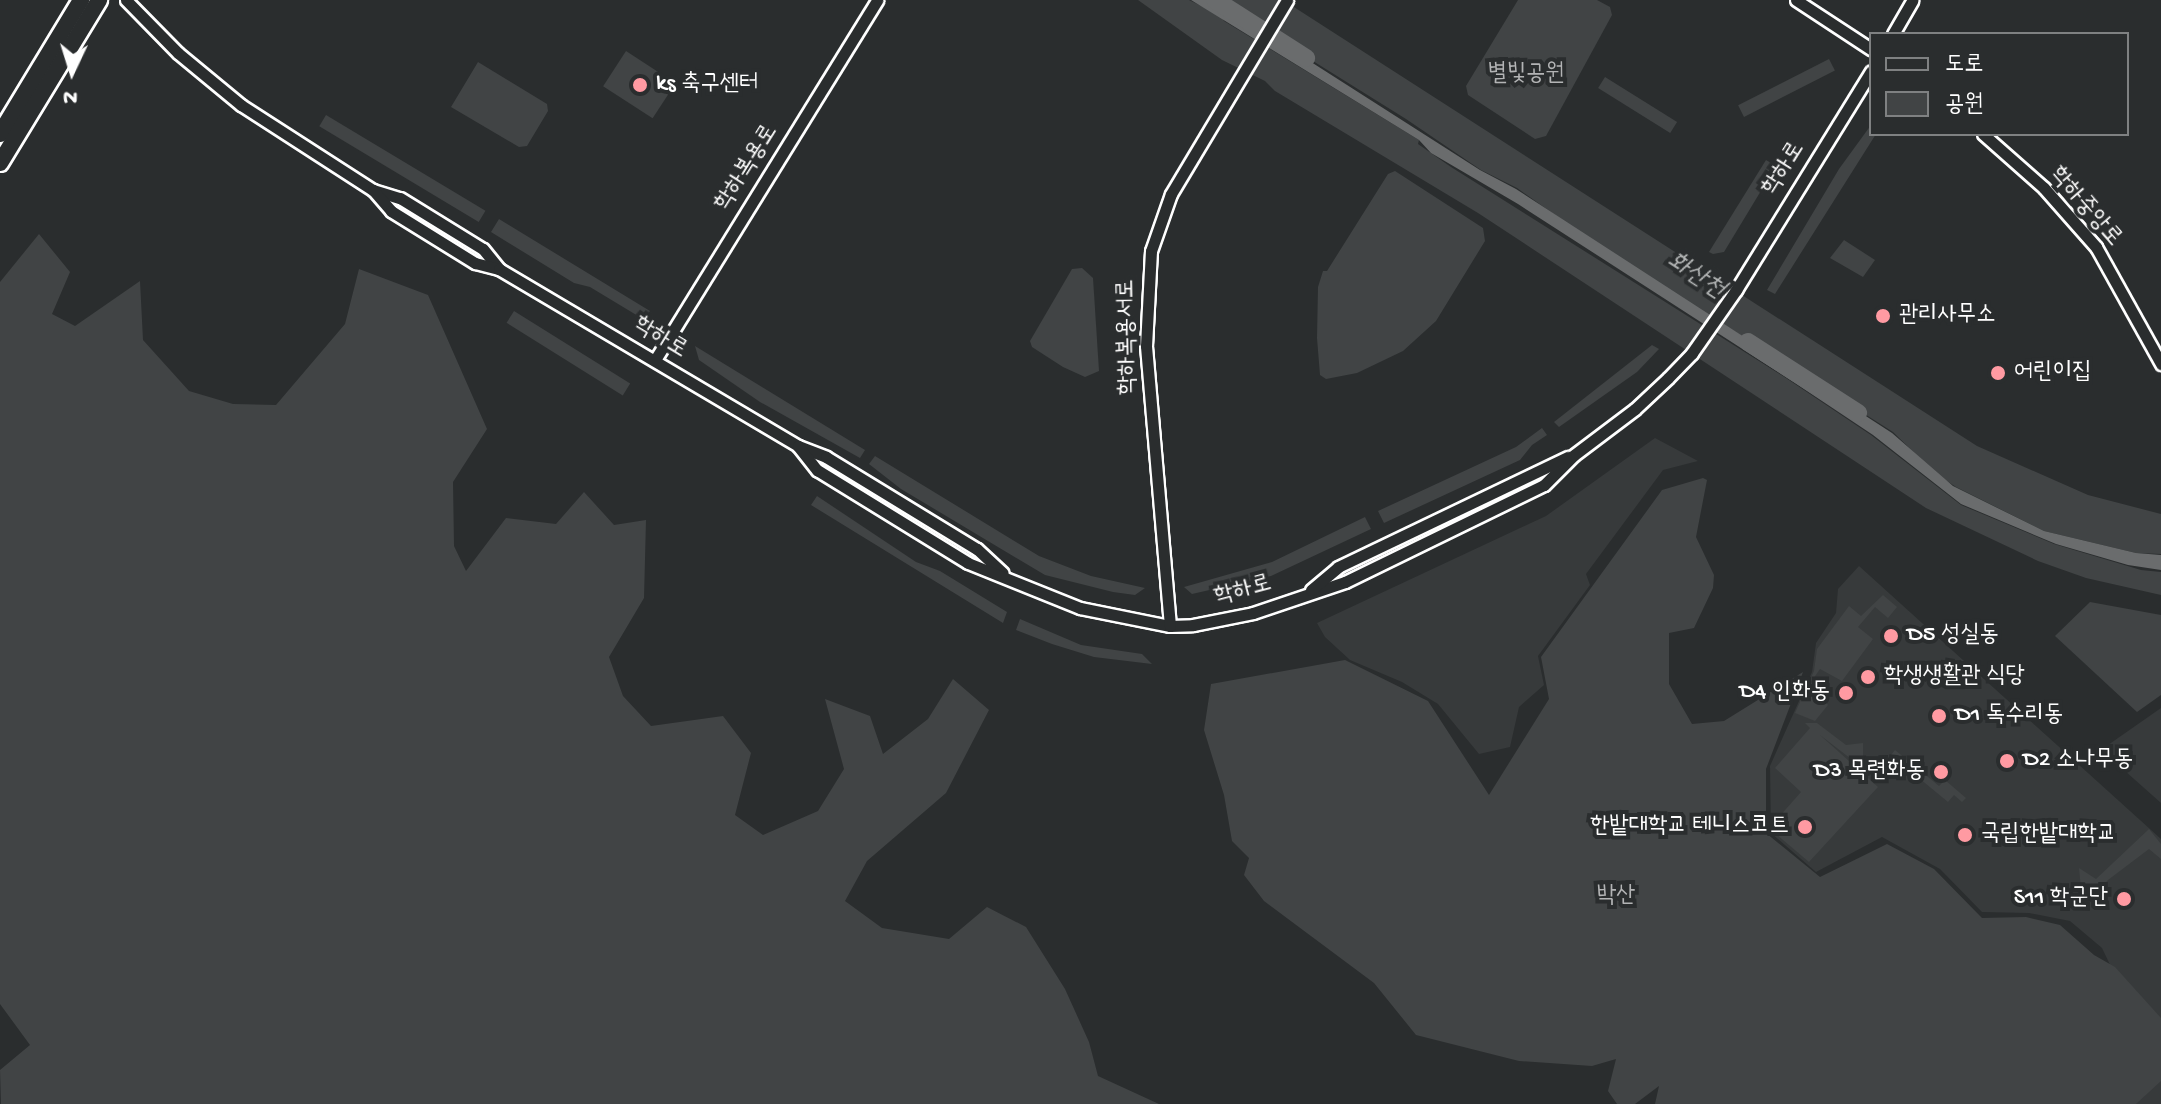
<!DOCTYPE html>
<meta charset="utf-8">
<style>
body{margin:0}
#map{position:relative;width:2161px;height:1104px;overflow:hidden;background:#2a2d2e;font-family:"Gochi Hand","Poor Story",sans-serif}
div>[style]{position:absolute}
.built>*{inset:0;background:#373a3b}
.green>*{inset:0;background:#414445;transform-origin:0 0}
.water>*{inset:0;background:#6a6c6d}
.river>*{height:18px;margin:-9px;padding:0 9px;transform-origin:9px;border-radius:9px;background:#6a6c6d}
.roads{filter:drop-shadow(2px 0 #fff) drop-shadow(-2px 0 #fff) drop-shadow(0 2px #fff) drop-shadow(0 -2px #fff)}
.minor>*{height:11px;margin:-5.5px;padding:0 5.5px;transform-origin:5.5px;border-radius:5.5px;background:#2a2d2e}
.highway>*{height:16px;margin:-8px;padding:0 8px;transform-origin:8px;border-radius:8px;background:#2a2d2e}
.dots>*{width:22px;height:22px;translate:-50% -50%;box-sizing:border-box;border:4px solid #2a2d2e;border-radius:50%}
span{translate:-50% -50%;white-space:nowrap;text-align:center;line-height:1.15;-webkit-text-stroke:8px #2a2d2e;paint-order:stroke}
.park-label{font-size:24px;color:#b3b4b5}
.poi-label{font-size:24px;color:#fff}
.left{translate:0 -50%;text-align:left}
.right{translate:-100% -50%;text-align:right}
.street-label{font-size:24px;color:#fff}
.water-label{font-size:26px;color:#b4b6b6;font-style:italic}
.legend{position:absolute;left:1869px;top:32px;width:260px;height:104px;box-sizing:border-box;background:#2a2d2e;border:2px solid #7f8182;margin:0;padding:10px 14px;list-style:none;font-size:24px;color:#fff}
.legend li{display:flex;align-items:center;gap:16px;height:40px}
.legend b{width:40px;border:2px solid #7f8182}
.north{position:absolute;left:32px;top:32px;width:80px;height:80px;-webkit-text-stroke:6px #2a2d2e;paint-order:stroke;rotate:184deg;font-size:22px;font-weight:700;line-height:32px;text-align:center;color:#fff}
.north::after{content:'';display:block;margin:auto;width:28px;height:36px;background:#fff;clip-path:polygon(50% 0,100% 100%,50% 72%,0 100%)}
</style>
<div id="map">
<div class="built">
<i style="clip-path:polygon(1655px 438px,1698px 461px,1663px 470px,1586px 574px,1590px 585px,1538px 656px,1544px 685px,1519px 707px,1510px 747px,1479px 754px,1438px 704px,1402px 682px,1350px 660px,1325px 637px,1317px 623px,1546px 516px)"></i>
<i style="clip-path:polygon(1859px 566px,2161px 839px,2161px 1104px,2136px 1104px,2140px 1087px,2134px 1015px,2102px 948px,2070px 921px,2029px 913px,1982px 912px,1940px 869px,1882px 837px,1816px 872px,1771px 833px,1770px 766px,1812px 672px,1816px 643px,1836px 613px,1838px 589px)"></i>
<i style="clip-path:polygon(2161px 708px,2161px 803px,2107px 755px,2108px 745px)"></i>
</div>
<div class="green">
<i style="clip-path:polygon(1138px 0,1189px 0,1220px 15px,1224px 21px,1419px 140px,1418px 144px,1451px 167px,1786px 378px,1871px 435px,1961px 505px,2054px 544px,2141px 570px,2161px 572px,2161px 595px,2086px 578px,2038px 561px,1926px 508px,1478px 213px,1275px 91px,1265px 81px,1222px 60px)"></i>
<i style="clip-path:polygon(1215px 0,1283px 0,1977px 446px,2088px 495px,2161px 514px,2161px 554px,2136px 553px,2044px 531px,1956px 487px,1935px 473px,1893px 432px,1589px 239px,1517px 188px,1481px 170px,1406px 119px)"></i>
<i style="clip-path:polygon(1518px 0,1597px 0,1610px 7px,1612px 15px,1546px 136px,1535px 139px,1468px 95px,1466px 86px)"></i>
<i style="left:626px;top:51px;width:59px;height:42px;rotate:33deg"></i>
<i style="left:1829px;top:59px;width:13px;height:102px;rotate:63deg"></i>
<i style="clip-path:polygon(478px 62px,547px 104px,548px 111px,527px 146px,519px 147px,451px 107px)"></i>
<i style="left:1605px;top:77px;width:85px;height:13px;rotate:32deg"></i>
<i style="left:326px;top:115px;width:186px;height:13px;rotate:31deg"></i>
<i style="clip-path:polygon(1871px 125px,1871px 134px,1876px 134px,1775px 294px,1767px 290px,1839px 169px)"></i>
<i style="clip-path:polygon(1766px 160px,1776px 166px,1724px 252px,1713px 254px,1709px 252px)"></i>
<i style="clip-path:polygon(1395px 171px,1483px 228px,1485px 241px,1436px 321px,1403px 351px,1357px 373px,1326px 379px,1320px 375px,1317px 338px,1318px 287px,1323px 271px,1327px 271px,1388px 174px)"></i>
<i style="clip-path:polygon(499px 219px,650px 311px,643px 319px,590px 287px,574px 283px,491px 232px)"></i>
<i style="clip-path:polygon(39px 234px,70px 272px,52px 314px,75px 326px,140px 281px,143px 340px,189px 391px,233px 404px,276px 405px,345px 324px,359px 269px,428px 295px,487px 429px,453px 482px,454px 546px,466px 571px,506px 518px,556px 524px,584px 492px,614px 525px,646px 520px,644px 598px,609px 657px,623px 696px,651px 726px,723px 716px,751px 753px,735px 815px,763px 835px,818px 811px,844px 769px,825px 699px,870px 716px,883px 754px,928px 719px,953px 679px,989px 710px,946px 793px,867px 861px,845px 901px,882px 928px,949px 939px,987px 907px,1026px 927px,1065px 989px,1089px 1042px,1098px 1076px,1159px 1104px,1px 1104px,0 1070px,30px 1045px,0 1004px,0 282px)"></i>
<i style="clip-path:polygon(1844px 240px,1875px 260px,1863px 277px,1830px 258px)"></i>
<i style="clip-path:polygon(1082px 268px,1093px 278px,1099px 371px,1085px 377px,1063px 367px,1032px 347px,1030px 341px,1072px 269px)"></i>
<i style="left:514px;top:311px;width:137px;height:14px;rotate:32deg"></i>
<i style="clip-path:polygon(1652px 345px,1659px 349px,1637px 372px,1559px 427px,1554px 422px)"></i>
<i style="clip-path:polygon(695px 346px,865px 450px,860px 458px,760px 402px,699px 360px)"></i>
<i style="clip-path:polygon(1542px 428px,1547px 435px,1532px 445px,1520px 460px,1384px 523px,1378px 511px,1516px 447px)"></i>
<i style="clip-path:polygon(875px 456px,1039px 556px,1091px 576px,1145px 588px,1135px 595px,1113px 592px,1045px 575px,901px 489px,869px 464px)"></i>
<i style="clip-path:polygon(1703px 478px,1707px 480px,1696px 537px,1714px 575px,1713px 588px,1694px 628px,1669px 633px,1669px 684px,1692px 724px,1724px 721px,1803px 672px,1766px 769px,1766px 833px,1820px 877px,1887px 844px,1934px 869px,1982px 918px,2026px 917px,2060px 925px,2094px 955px,2115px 967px,2161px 1018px,2161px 1081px,2136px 1104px,1655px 1104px,1659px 1086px,1635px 1104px,1617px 1104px,1608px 1091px,1616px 1059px,1592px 1066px,1519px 1061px,1416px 1035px,1374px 983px,1264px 901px,1244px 875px,1249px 858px,1232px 841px,1224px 795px,1204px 730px,1211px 684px,1345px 660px,1428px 701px,1489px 795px,1549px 699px,1541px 657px,1662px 490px)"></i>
<i style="clip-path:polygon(817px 496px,916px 562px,940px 571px,1007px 612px,1003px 623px,811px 505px)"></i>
<i style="clip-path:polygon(1365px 517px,1371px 529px,1271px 576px,1192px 594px,1184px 587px,1272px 562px)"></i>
<i style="clip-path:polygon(1883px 595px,1897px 607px,1888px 618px,1875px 607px,1858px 627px,1873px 639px,1842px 681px,1820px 669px,1811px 682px,1828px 705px,1815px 721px,1795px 713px,1814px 671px,1817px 649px,1849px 606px,1861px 616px)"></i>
<i style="clip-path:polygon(2090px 602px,2161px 615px,2161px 695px,2137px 712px,2055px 636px)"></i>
<i style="clip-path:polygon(1020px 619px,1081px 645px,1142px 654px,1152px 664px,1094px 657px,1052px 644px,1016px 630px)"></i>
<i style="clip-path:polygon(1805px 723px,1817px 723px,1846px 745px,1863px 743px,1863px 758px,1882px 774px,1881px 782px,1820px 735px,1878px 787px,1809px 862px,1769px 828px,1801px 792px,1775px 768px,1810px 728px)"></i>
<i style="clip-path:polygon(1895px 750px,1939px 786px,1945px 780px,1966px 798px,1962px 802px,1954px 795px,1948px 802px,1891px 755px)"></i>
<i style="clip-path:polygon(2149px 829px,2161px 844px,2161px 859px,2149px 849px,2108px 880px,2090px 900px,2081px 889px,2079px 868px,2096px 879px)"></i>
</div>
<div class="water">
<i style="clip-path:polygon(1191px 0,1214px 0,1480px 170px,1516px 189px,1892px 433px,1953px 486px,2044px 531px,2136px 553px,2161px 555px,2161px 570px,2128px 565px,2056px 544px,1961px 504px,1873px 435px,1795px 383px,1518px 204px,1431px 153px,1419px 140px)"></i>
</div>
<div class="river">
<i style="left:1215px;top:0;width:108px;rotate:32.5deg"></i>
<i style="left:1748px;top:342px;width:131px;rotate:32.8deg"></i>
</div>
<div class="roads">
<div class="minor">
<i style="left:126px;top:0;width:74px;rotate:45.5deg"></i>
<i style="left:178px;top:53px;width:82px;rotate:39.5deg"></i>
<i style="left:241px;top:105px;width:157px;rotate:32.8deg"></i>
<i style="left:373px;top:190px;width:28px;rotate:17deg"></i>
<i style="left:400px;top:198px;width:97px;rotate:31.6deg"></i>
<i style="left:483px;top:249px;width:26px;rotate:51deg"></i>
<i style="left:1796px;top:0;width:90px;rotate:33.2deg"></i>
<i style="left:1893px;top:34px;width:39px;rotate:-60deg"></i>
<i style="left:1983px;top:134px;width:81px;rotate:41.5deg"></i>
<i style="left:2044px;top:188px;width:79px;rotate:48.6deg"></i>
<i style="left:2096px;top:247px;width:134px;rotate:60.9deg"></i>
<i style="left:373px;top:190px;width:28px;rotate:49deg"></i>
<i style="left:391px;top:211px;width:99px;rotate:31.8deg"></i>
<i style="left:475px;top:263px;width:25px;rotate:14deg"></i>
<i style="left:499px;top:269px;width:347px;rotate:30.6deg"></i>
<i style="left:798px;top:446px;width:30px;rotate:21deg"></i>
<i style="left:826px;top:457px;width:177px;rotate:31.4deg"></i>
<i style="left:977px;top:549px;width:35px;rotate:43deg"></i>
<i style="left:655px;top:360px;width:423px;rotate:-58.3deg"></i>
<i style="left:798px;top:446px;width:31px;rotate:52deg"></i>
<i style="left:817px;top:470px;width:177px;rotate:31.6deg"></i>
<i style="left:968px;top:563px;width:121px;rotate:21.9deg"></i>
<i style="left:1080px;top:608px;width:92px;rotate:11.3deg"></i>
<i style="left:1170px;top:626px;width:23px;rotate:-2deg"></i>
<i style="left:1193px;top:625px;width:61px;rotate:-11.3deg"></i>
<i style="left:1253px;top:613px;width:97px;rotate:-18.6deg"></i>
<i style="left:1345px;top:582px;width:221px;rotate:-26deg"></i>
<i style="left:1544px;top:485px;width:42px;rotate:-45deg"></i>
<i style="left:1574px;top:455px;width:76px;rotate:-37deg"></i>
<i style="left:1635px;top:409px;width:45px;rotate:-43.2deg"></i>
<i style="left:1668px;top:378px;width:35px;rotate:-46deg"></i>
<i style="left:1692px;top:353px;width:77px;rotate:-55.1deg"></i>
<i style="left:1736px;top:290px;width:257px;rotate:-58.3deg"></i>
<i style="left:1311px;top:590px;width:35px;rotate:-40deg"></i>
<i style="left:1338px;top:567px;width:255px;rotate:-25.6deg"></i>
<i style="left:1170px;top:626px;width:281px;rotate:-94.9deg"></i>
<i style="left:1146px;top:346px;width:95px;rotate:-87deg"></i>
<i style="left:1151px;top:251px;width:60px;rotate:-70.7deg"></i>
<i style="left:1171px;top:194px;width:226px;rotate:-59.1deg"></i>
</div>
<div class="highway">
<i style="left:0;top:134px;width:157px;rotate:-58.8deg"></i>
<i style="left:0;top:163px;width:191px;rotate:-58.7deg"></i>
</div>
</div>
<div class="dots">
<i style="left:640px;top:85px;background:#ff9aa2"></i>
<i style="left:1883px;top:316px;background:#ff9aa2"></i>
<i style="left:1998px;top:373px;background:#ff9aa2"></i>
<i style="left:1891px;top:636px;background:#ff9aa2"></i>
<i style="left:1868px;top:677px;background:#ff9aa2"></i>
<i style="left:1846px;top:693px;background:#ff9aa2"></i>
<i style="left:1939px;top:716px;background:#ff9aa2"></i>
<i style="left:2007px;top:761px;background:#ff9aa2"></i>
<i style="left:1941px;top:772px;background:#ff9aa2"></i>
<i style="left:1805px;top:827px;background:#ff9aa2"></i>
<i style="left:1965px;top:835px;background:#ff9aa2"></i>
<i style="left:2124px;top:899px;background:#ff9aa2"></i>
</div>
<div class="park-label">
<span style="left:1526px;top:75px">별빛공원</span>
<span style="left:1616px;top:897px">박산</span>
</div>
<div class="poi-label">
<span class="left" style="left:656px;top:85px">ks 축구센터</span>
<span class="left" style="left:1899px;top:316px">관리사무소</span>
<span class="left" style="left:2014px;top:373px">어린이집</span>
<span class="left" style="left:1907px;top:636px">D5 성실동</span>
<span class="left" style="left:1884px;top:677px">학생생활관 식당</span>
<span class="right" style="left:1830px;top:693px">D4 인화동</span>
<span class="left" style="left:1955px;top:716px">D1 독수리동</span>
<span class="left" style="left:2023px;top:761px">D2 소나무동</span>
<span class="right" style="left:1925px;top:772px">D3 목련화동</span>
<span class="right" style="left:1789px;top:827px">한밭대학교 테니스코트</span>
<span class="left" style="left:1981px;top:835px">국립한밭대학교</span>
<span class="right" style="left:2108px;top:899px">S11 학군단</span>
</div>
<div class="street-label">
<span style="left:747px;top:168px;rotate:-58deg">학하복용로</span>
<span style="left:1784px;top:169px;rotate:-58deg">학하로</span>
<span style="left:2085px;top:207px;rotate:49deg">학하중앙로</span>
<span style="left:1128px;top:337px;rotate:-91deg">학하복용서로</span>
<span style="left:660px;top:338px;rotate:31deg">학하로</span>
<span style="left:1243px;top:591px;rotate:-15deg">학하로</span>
</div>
<div class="water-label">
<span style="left:1695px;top:277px;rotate:33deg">화산천</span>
</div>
<ul class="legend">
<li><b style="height:10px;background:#2a2d2e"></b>도로</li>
<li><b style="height:22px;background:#414445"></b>공원</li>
</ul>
<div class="north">N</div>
</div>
